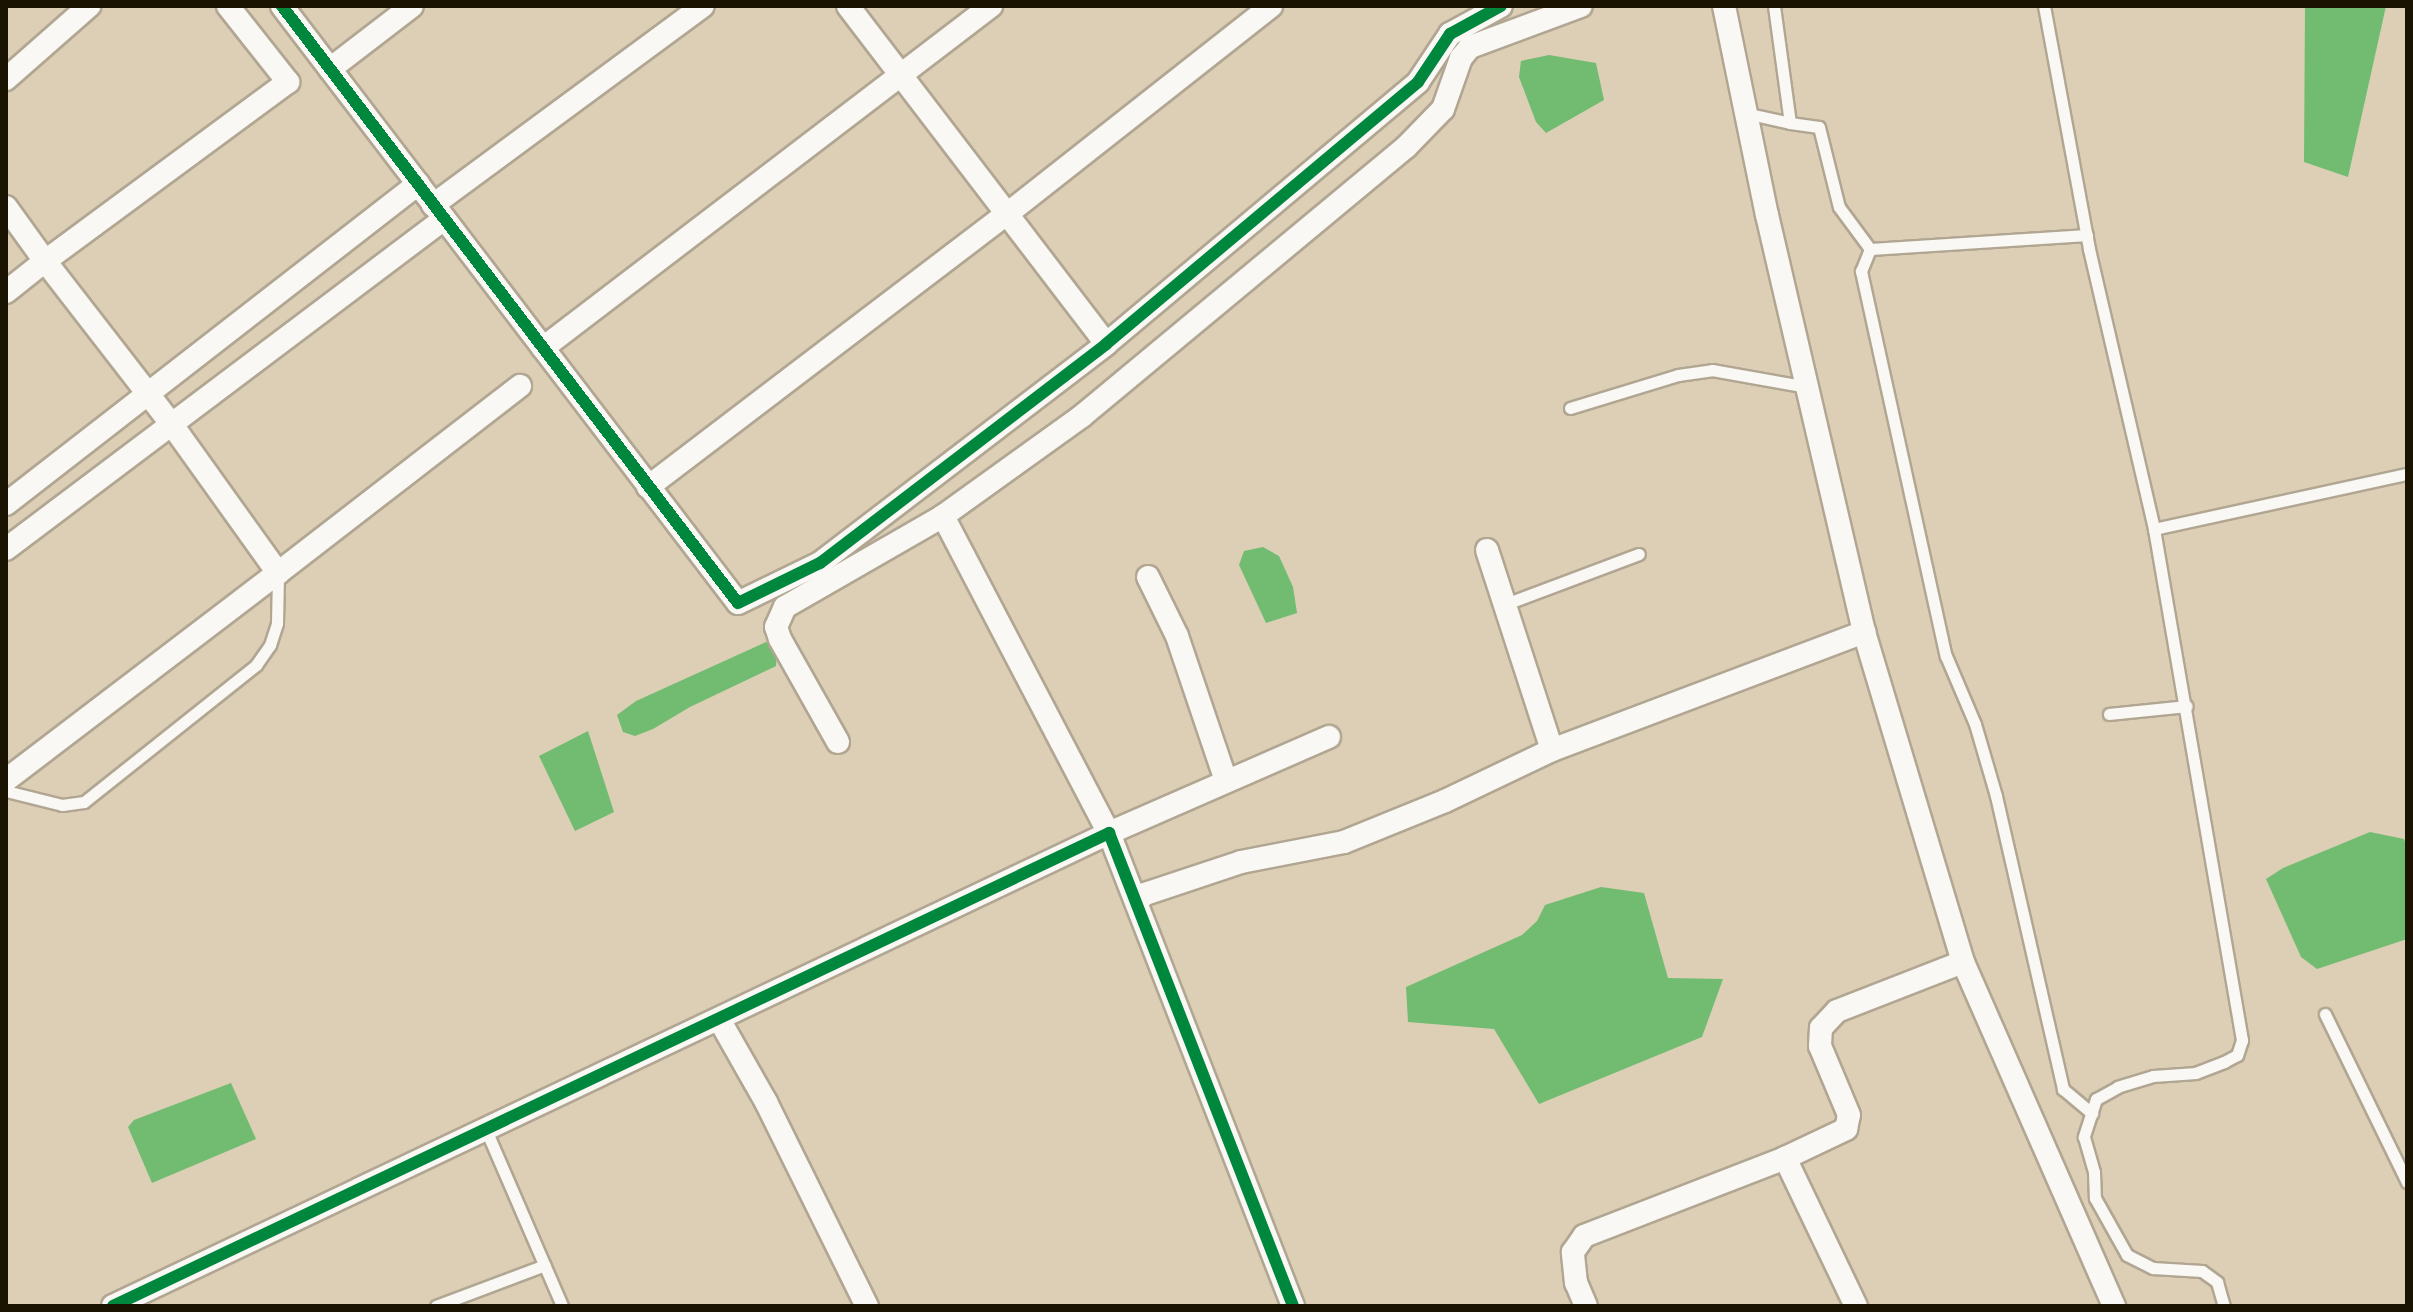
<!DOCTYPE html>
<style>
body{margin:0}
#map{position:relative;width:2413px;height:1312px;overflow:hidden;background:#dccfb5;font-family:"Noto Sans",sans-serif}
div>[style]{position:absolute}
.water>*{inset:0;background:#71bc71}
.roads{filter:drop-shadow(2px 0 #b1a692) drop-shadow(-2px 0 #b1a692) drop-shadow(0 2px #b1a692) drop-shadow(0 -2px #b1a692)}
.lane>*{height:11px;margin:-5.5px;padding:0 5.5px;transform-origin:5.5px;border-radius:5.5px;background:#faf8f4}
.street>*{height:22px;margin:-11px;padding:0 11px;transform-origin:11px;border-radius:11px;background:#faf8f4}
.cycleway>*{height:12px;margin:-6px;padding:0 6px;transform-origin:6px;border-radius:6px;background:#00873e}
span{translate:-50% -50%;white-space:nowrap;text-align:center;line-height:1.15;-webkit-text-stroke:8px #ebd5a6;paint-order:stroke}
.frame{position:absolute;inset:0;border:8px solid #1a1302;pointer-events:none}
</style>
<div id="map">
<div class="water">
<i style="clip-path:polygon(2305px 6px,2386px 6px,2348px 177px,2304px 162px)"></i>
<i style="clip-path:polygon(1549px 55px,1596px 63px,1604px 100px,1546px 133px,1536px 122px,1519px 77px,1521px 61px)"></i>
<i style="clip-path:polygon(1263px 547px,1279px 556px,1293px 587px,1297px 613px,1266px 623px,1239px 565px,1244px 551px)"></i>
<i style="clip-path:polygon(766px 642px,777px 650px,776px 666px,690px 707px,653px 729px,635px 736px,623px 732px,617px 715px,636px 701px)"></i>
<i style="clip-path:polygon(588px 731px,614px 812px,575px 831px,539px 756px)"></i>
<i style="clip-path:polygon(2370px 832px,2404px 839px,2407px 848px,2407px 939px,2317px 969px,2301px 957px,2266px 879px,2283px 868px)"></i>
<i style="clip-path:polygon(1601px 887px,1644px 893px,1668px 978px,1723px 979px,1702px 1037px,1539px 1104px,1494px 1029px,1408px 1022px,1406px 987px,1522px 935px,1537px 921px,1545px 905px)"></i>
<i style="clip-path:polygon(231px 1083px,256px 1139px,152px 1183px,128px 1127px,134px 1120px)"></i>
</div>
<div class="roads">
<div class="lane">
<i style="left:2044px;top:6px;width:247px;rotate:79.5deg"></i>
<i style="left:2089px;top:249px;width:287px;rotate:76.9deg"></i>
<i style="left:2154px;top:529px;width:519px;rotate:80.23deg"></i>
<i style="left:2242px;top:1040px;width:16px;rotate:108deg"></i>
<i style="left:2237px;top:1055px;width:15px;rotate:152deg"></i>
<i style="left:2224px;top:1062px;width:30px;rotate:159deg"></i>
<i style="left:2196px;top:1073px;width:43px;rotate:176deg"></i>
<i style="left:2153px;top:1076px;width:37px;rotate:163deg"></i>
<i style="left:2118px;top:1087px;width:25px;rotate:151deg"></i>
<i style="left:2096px;top:1099px;width:40px;rotate:108deg"></i>
<i style="left:2084px;top:1137px;width:36px;rotate:74deg"></i>
<i style="left:2094px;top:1172px;width:26px;rotate:88deg"></i>
<i style="left:2095px;top:1198px;width:65px;rotate:60.7deg"></i>
<i style="left:2127px;top:1255px;width:29px;rotate:27deg"></i>
<i style="left:2153px;top:1268px;width:49px;rotate:3.5deg"></i>
<i style="left:2202px;top:1271px;width:19px;rotate:36deg"></i>
<i style="left:2217px;top:1282px;width:25px;rotate:74deg"></i>
<i style="left:1745px;top:113px;width:46px;rotate:12.5deg"></i>
<i style="left:1790px;top:123px;width:118px;rotate:-97.8deg"></i>
<i style="left:1790px;top:123px;width:29px;rotate:8deg"></i>
<i style="left:1819px;top:127px;width:82px;rotate:76deg"></i>
<i style="left:1839px;top:207px;width:52px;rotate:53.6deg"></i>
<i style="left:2087px;top:235px;width:217px;rotate:176.3deg"></i>
<i style="left:1870px;top:249px;width:24px;rotate:112deg"></i>
<i style="left:1861px;top:271px;width:394px;rotate:77.6deg"></i>
<i style="left:1946px;top:656px;width:74px;rotate:66.9deg"></i>
<i style="left:1975px;top:724px;width:75px;rotate:73.7deg"></i>
<i style="left:1996px;top:796px;width:301px;rotate:77.1deg"></i>
<i style="left:2063px;top:1089px;width:38px;rotate:40deg"></i>
<i style="left:1570px;top:408px;width:113px;rotate:-17deg"></i>
<i style="left:1678px;top:375px;width:34px;rotate:-8deg"></i>
<i style="left:1712px;top:370px;width:97px;rotate:10.1deg"></i>
<i style="left:2154px;top:529px;width:259px;rotate:-12.3deg"></i>
<i style="left:1503px;top:605px;width:145px;rotate:-20.6deg"></i>
<i style="left:2109px;top:714px;width:78px;rotate:-5.9deg"></i>
<i style="left:6px;top:791px;width:58px;rotate:14deg"></i>
<i style="left:62px;top:805px;width:22px;rotate:-8deg"></i>
<i style="left:84px;top:802px;width:220px;rotate:-38.5deg"></i>
<i style="left:256px;top:665px;width:24px;rotate:-55deg"></i>
<i style="left:270px;top:645px;width:23px;rotate:-72deg"></i>
<i style="left:277px;top:623px;width:49px;rotate:-88.8deg"></i>
<i style="left:2325px;top:1014px;width:187px;rotate:64deg"></i>
<i style="left:486px;top:1130px;width:192px;rotate:66.6deg"></i>
<i style="left:436px;top:1306px;width:116px;rotate:-20.6deg"></i>
</div>
<div class="street">
<i style="left:228px;top:6px;width:97px;rotate:51.7deg"></i>
<i style="left:288px;top:82px;width:302px;rotate:143.6deg"></i>
<i style="left:45px;top:261px;width:204px;rotate:52.2deg"></i>
<i style="left:170px;top:422px;width:186px;rotate:54.4deg"></i>
<i style="left:278px;top:573px;width:306px;rotate:-37.7deg"></i>
<i style="left:282px;top:6px;width:751px;rotate:52.63deg"></i>
<i style="left:738px;top:603px;width:91px;rotate:-26deg"></i>
<i style="left:820px;top:563px;width:360px;rotate:-37.4deg"></i>
<i style="left:1106px;top:344px;width:407px;rotate:-40deg"></i>
<i style="left:1418px;top:82px;width:58px;rotate:-56.3deg"></i>
<i style="left:1450px;top:34px;width:58px;rotate:-28.8deg"></i>
<i style="left:848px;top:6px;width:425px;rotate:52.6deg"></i>
<i style="left:1724px;top:6px;width:213px;rotate:78.4deg"></i>
<i style="left:1767px;top:215px;width:428px;rotate:76.9deg"></i>
<i style="left:1864px;top:632px;width:345px;rotate:73.3deg"></i>
<i style="left:1963px;top:962px;width:376px;rotate:66.3deg"></i>
<i style="left:330px;top:69px;width:103px;rotate:-37.5deg"></i>
<i style="left:6px;top:79px;width:111px;rotate:-41.3deg"></i>
<i style="left:433px;top:205px;width:335px;rotate:-36.4deg"></i>
<i style="left:6px;top:207px;width:67px;rotate:54.2deg"></i>
<i style="left:45px;top:261px;width:50px;rotate:141.5deg"></i>
<i style="left:543px;top:348px;width:564px;rotate:-37.36deg"></i>
<i style="left:648px;top:487px;width:451px;rotate:-37.3deg"></i>
<i style="left:1007px;top:214px;width:336px;rotate:-38.2deg"></i>
<i style="left:6px;top:504px;width:522px;rotate:-37.84deg"></i>
<i style="left:943px;top:516px;width:358px;rotate:62.4deg"></i>
<i style="left:1109px;top:833px;width:240px;rotate:-23.6deg"></i>
<i style="left:6px;top:549px;width:548px;rotate:-37deg"></i>
<i style="left:1487px;top:550px;width:210px;rotate:72deg"></i>
<i style="left:1148px;top:577px;width:66px;rotate:63.8deg"></i>
<i style="left:1177px;top:636px;width:153px;rotate:71.3deg"></i>
<i style="left:838px;top:742px;width:118px;rotate:-119.4deg"></i>
<i style="left:780px;top:639px;width:13px;rotate:-108deg"></i>
<i style="left:776px;top:627px;width:22px;rotate:-66deg"></i>
<i style="left:785px;top:607px;width:182px;rotate:-29.9deg"></i>
<i style="left:943px;top:516px;width:171px;rotate:-35.7deg"></i>
<i style="left:1082px;top:416px;width:421px;rotate:-39.7deg"></i>
<i style="left:1406px;top:147px;width:53px;rotate:-45.8deg"></i>
<i style="left:1443px;top:109px;width:54px;rotate:-70.6deg"></i>
<i style="left:1461px;top:58px;width:14px;rotate:-51deg"></i>
<i style="left:1470px;top:47px;width:118px;rotate:-20.3deg"></i>
<i style="left:6px;top:780px;width:342px;rotate:-37.3deg"></i>
<i style="left:1137px;top:901px;width:11px;rotate:-41deg"></i>
<i style="left:1145px;top:894px;width:101px;rotate:-18.4deg"></i>
<i style="left:1241px;top:862px;width:105px;rotate:-11deg"></i>
<i style="left:1344px;top:842px;width:109px;rotate:-22.1deg"></i>
<i style="left:1445px;top:801px;width:119px;rotate:-25.5deg"></i>
<i style="left:1552px;top:750px;width:334px;rotate:-20.7deg"></i>
<i style="left:720px;top:1021px;width:93px;rotate:60.4deg"></i>
<i style="left:766px;top:1102px;width:228px;rotate:63.7deg"></i>
<i style="left:1785px;top:1158px;width:164px;rotate:64.4deg"></i>
<i style="left:113px;top:1306px;width:1103px;rotate:-25.4deg"></i>
<i style="left:1109px;top:833px;width:508px;rotate:68.74deg"></i>
<i style="left:1586px;top:1306px;width:25px;rotate:-113deg"></i>
<i style="left:1576px;top:1283px;width:31px;rotate:-96deg"></i>
<i style="left:1573px;top:1252px;width:19px;rotate:-55deg"></i>
<i style="left:1584px;top:1236px;width:216px;rotate:-21.2deg"></i>
<i style="left:1785px;top:1158px;width:68px;rotate:-25.4deg"></i>
<i style="left:1846px;top:1129px;width:14px;rotate:-78deg"></i>
<i style="left:1849px;top:1115px;width:75px;rotate:-112.8deg"></i>
<i style="left:1820px;top:1046px;width:18px;rotate:-87deg"></i>
<i style="left:1821px;top:1028px;width:23px;rotate:-47deg"></i>
<i style="left:1837px;top:1011px;width:135px;rotate:-21.3deg"></i>
</div>
</div>
<div class="cycleway">
<i style="left:282px;top:6px;width:751px;rotate:52.63deg"></i>
<i style="left:738px;top:603px;width:91px;rotate:-26deg"></i>
<i style="left:820px;top:563px;width:360px;rotate:-37.4deg"></i>
<i style="left:1106px;top:344px;width:407px;rotate:-40deg"></i>
<i style="left:1418px;top:82px;width:58px;rotate:-56.3deg"></i>
<i style="left:1450px;top:34px;width:58px;rotate:-28.8deg"></i>
<i style="left:113px;top:1306px;width:1103px;rotate:-25.4deg"></i>
<i style="left:1109px;top:833px;width:508px;rotate:68.74deg"></i>
</div>
<div class="frame"></div>
</div>
